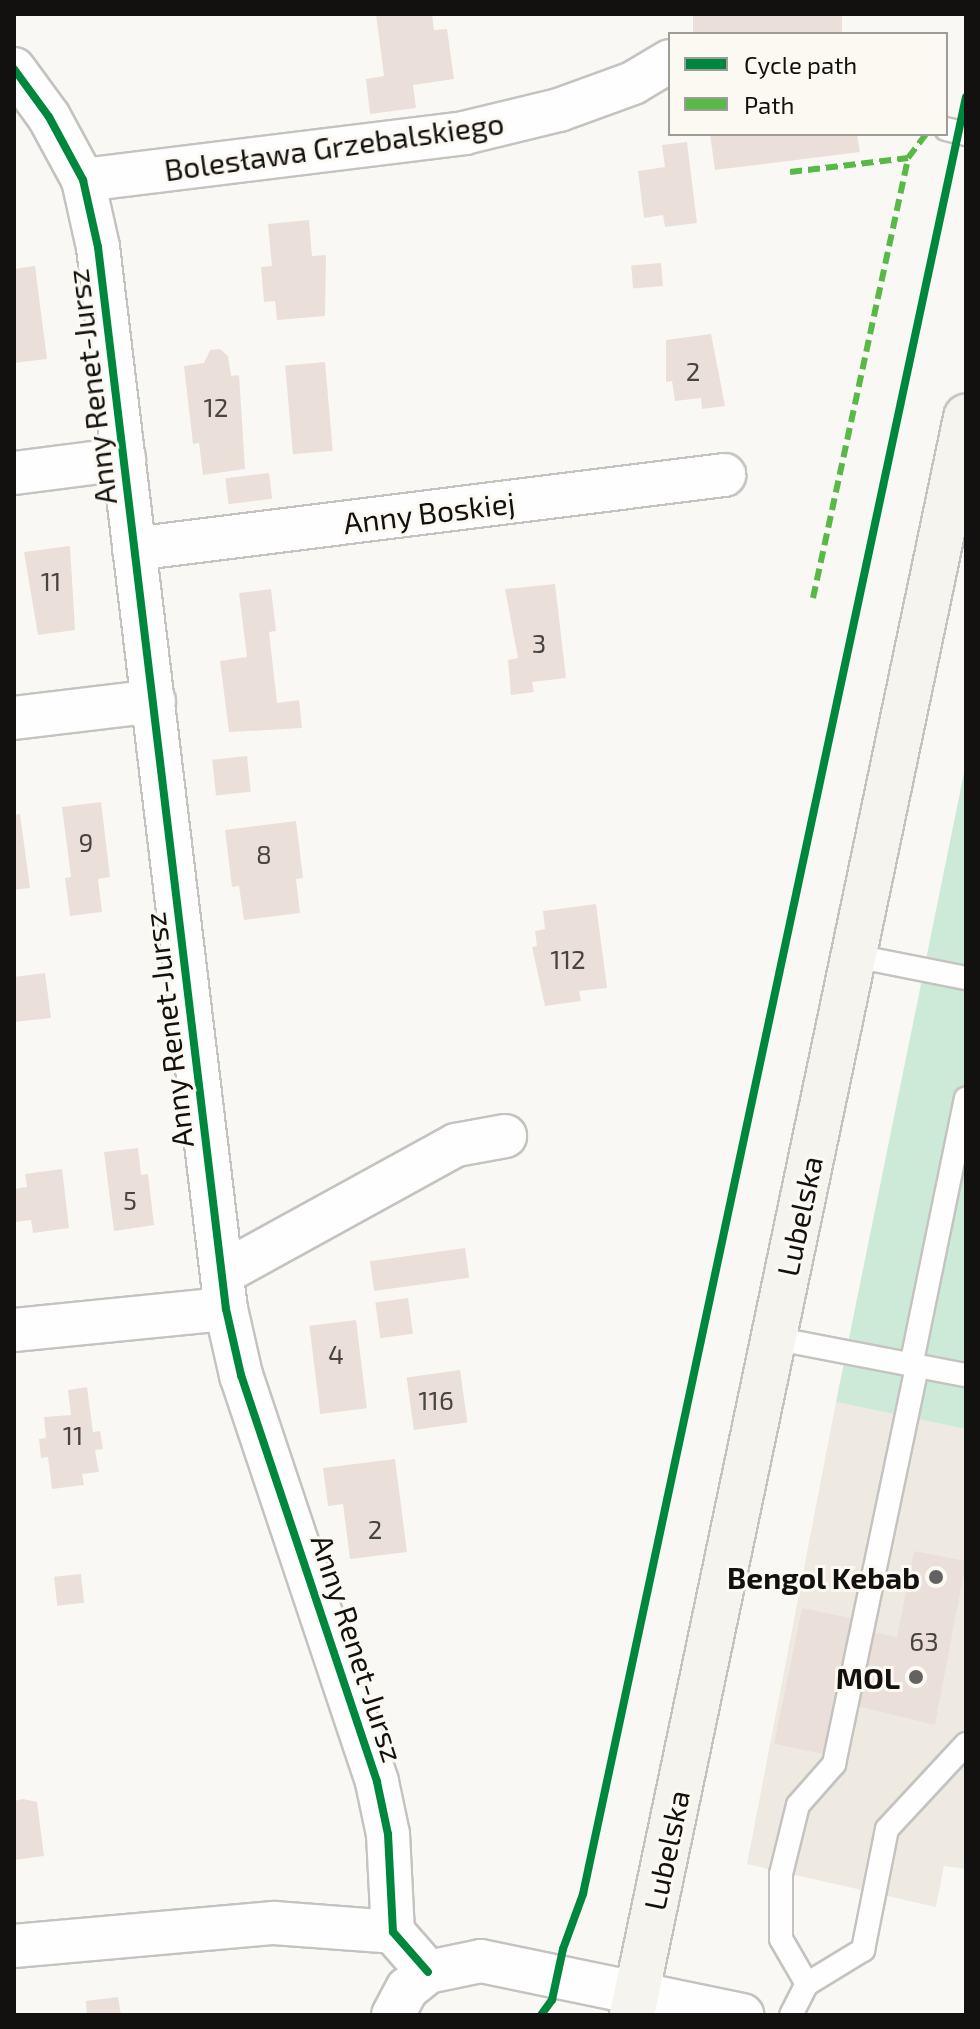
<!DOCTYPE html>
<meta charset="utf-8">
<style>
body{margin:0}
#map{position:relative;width:980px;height:2029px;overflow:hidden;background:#faf8f5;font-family:"Exo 2",sans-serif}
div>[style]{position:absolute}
.built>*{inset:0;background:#eeeae2}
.green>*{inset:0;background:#ccead7}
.building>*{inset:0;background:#ebdfd9;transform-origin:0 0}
.roads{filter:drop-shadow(2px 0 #c4c3c0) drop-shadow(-2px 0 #c4c3c0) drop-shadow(0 2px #c4c3c0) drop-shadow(0 -2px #c4c3c0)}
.lane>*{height:22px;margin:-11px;padding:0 11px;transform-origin:11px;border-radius:11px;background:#fefefe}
.street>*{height:42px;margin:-21px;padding:0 21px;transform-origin:21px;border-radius:21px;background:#fefefe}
.secondary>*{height:44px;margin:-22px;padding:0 22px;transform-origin:22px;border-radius:22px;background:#f6f4ef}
.quiet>*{height:6px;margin-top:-3px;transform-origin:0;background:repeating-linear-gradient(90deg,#58b947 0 12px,transparent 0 18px)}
.cycleway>*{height:8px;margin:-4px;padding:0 4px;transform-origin:4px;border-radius:4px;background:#00873e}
.dots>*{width:22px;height:22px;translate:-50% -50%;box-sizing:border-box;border:4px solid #fcf9f3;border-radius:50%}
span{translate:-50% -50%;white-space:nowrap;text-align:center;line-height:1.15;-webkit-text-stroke:6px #fcf9f3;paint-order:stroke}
.number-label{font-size:26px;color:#484442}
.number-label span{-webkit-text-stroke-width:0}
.street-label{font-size:30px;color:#12110f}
.poi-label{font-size:30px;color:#12110f;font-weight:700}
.right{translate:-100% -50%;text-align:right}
.frame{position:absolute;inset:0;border:16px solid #12110f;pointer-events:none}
.legend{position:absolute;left:668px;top:32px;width:280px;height:104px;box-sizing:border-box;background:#fcf9f3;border:2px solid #9e9c98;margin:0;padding:10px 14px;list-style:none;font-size:24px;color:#12110f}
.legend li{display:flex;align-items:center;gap:16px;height:40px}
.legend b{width:40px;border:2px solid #9e9c98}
</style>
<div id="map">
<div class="built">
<i style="clip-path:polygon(836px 1402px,966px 1429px,966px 1869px,944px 1866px,936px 1907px,747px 1864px)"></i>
</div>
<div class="green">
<i style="clip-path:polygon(966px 763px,966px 1429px,836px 1402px)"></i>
</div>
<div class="building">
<i style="clip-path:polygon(376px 14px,432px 14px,434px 30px,447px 29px,454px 79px,413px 85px,416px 108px,370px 114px,366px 79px,384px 76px)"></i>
<i style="left:693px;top:14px;width:149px;height:20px"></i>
<i style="clip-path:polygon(710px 134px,857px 134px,860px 152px,715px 170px)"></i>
<i style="clip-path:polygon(687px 142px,697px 223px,665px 227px,663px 215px,644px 218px,638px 171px,665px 167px,662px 145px)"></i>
<i style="clip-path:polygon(309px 220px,312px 256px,326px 255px,325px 316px,277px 320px,275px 301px,264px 302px,261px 267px,272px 266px,268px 224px)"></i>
<i style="left:661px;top:263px;width:23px;height:30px;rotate:85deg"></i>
<i style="clip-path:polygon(35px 266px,47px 359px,14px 363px,14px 269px)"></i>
<i style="clip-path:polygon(711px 334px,725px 406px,702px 409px,701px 398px,675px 401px,672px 381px,666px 382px,666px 340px)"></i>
<i style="clip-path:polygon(220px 349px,228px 356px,231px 376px,239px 375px,245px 469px,203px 475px,199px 443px,193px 444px,184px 366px,204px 363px,210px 350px)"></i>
<i style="left:325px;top:362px;width:89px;height:40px;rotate:85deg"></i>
<i style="left:269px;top:473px;width:26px;height:44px;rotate:83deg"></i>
<i style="clip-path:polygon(70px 546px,75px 630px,38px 635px,24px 552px)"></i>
<i style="clip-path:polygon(555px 584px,566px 678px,532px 682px,534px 692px,511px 695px,508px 660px,518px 658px,505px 589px)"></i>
<i style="clip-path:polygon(271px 589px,276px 631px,269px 632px,277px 703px,299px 700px,302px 728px,229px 732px,220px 661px,247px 657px,239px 593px)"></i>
<i style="left:247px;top:756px;width:36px;height:35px;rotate:84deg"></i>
<i style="clip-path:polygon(101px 802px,110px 877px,98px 879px,102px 912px,70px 916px,65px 878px,71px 877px,62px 807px)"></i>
<i style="clip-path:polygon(20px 814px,30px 888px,14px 890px,14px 815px)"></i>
<i style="clip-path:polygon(296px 821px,303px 878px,296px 879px,300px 913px,244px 920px,239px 886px,232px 887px,225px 830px)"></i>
<i style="clip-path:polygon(596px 904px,607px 988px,579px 991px,581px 1001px,545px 1006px,532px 947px,537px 946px,535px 931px,545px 929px,543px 911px)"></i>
<i style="clip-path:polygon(45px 973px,51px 1018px,14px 1022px,14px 977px)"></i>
<i style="clip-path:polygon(138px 1148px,141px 1175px,148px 1174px,154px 1225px,114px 1231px,104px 1152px)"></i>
<i style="clip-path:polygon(62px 1169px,69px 1228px,33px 1233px,31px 1220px,15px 1222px,14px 1189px,27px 1187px,25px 1174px)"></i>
<i style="left:465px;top:1248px;width:30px;height:96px;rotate:82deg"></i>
<i style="left:408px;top:1298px;width:36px;height:33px;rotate:82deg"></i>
<i style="left:356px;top:1320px;width:89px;height:47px;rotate:83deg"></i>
<i style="left:460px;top:1370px;width:53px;height:54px;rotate:82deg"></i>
<i style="clip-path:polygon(87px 1387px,93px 1432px,100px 1431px,103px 1449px,95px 1450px,99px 1472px,82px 1474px,84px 1485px,52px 1489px,48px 1457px,41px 1458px,39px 1439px,46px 1438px,44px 1417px,71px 1415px,68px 1390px)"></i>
<i style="clip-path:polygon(395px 1459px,407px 1552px,350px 1559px,343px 1504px,328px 1506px,323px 1468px)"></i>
<i style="clip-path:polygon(914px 1551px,966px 1561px,935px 1725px,840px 1702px,829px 1755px,774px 1744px,802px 1608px,856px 1619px,854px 1628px,897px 1637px)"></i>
<i style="left:81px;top:1574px;width:29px;height:27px;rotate:84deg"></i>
<i style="clip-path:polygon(23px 1799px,37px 1802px,44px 1856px,14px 1860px,14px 1801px)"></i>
<i style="clip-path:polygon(118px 1997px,121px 2015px,87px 2015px,86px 2001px)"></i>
</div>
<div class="roads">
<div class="lane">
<i style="left:946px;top:129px;width:21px;rotate:14deg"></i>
<i style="left:855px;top:956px;width:113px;rotate:11.2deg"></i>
<i style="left:773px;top:1338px;width:197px;rotate:10.9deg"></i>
<i style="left:911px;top:1366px;width:273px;rotate:-78.4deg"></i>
<i style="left:807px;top:1984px;width:66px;rotate:-31.3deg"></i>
<i style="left:863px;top:1950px;width:123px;rotate:-78.8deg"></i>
<i style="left:887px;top:1829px;width:116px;rotate:-47.1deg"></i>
<i style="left:791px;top:2015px;width:35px;rotate:-63deg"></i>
<i style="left:807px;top:1984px;width:52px;rotate:-120deg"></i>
<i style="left:781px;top:1939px;width:65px;rotate:-90deg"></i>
<i style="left:781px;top:1874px;width:71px;rotate:-76.2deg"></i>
<i style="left:798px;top:1805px;width:55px;rotate:-48.7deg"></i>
<i style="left:834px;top:1764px;width:406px;rotate:-78.2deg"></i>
</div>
<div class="street">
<i style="left:14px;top:69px;width:59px;rotate:53.9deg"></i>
<i style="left:49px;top:117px;width:72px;rotate:61.6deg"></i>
<i style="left:83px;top:180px;width:69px;rotate:77.4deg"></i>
<i style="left:98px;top:247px;width:1070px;rotate:83.13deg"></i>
<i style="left:226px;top:1309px;width:68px;rotate:77.2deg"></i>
<i style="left:241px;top:1375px;width:429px;rotate:71.5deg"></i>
<i style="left:377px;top:1782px;width:53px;rotate:78.1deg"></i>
<i style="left:388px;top:1834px;width:98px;rotate:87.1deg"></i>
<i style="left:393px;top:1932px;width:53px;rotate:48.8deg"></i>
<i style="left:83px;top:180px;width:384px;rotate:-7deg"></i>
<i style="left:464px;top:133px;width:98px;rotate:-13.6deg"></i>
<i style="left:559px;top:110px;width:79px;rotate:-20deg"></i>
<i style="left:633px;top:83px;width:43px;rotate:-30.7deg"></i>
<i style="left:14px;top:473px;width:111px;rotate:-7.3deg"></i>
<i style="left:134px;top:549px;width:595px;rotate:-7.15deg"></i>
<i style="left:14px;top:718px;width:141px;rotate:-6.9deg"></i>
<i style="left:223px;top:1273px;width:266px;rotate:-28.8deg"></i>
<i style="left:456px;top:1145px;width:50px;rotate:-10.4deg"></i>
<i style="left:14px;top:1330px;width:213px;rotate:-5.7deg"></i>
<i style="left:14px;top:1946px;width:261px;rotate:-5.1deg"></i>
<i style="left:274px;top:1923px;width:119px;rotate:4.3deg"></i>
<i style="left:393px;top:2015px;width:30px;rotate:-62deg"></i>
<i style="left:407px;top:1989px;width:27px;rotate:-39deg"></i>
<i style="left:428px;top:1972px;width:54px;rotate:-11.7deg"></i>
<i style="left:481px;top:1961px;width:267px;rotate:11.7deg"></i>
</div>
<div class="secondary">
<i style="left:632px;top:2015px;width:1633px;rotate:-78.19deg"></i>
</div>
</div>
<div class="quiet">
<i style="left:790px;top:172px;width:119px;rotate:-6.8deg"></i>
<i style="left:908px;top:158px;width:30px;rotate:-53deg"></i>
<i style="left:813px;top:598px;width:450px;rotate:-77.8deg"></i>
</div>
<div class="cycleway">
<i style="left:14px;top:69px;width:59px;rotate:53.9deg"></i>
<i style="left:49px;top:117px;width:72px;rotate:61.6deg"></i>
<i style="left:83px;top:180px;width:69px;rotate:77.4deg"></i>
<i style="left:98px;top:247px;width:1070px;rotate:83.13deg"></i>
<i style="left:226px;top:1309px;width:68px;rotate:77.2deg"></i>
<i style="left:241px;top:1375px;width:429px;rotate:71.5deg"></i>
<i style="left:377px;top:1782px;width:53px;rotate:78.1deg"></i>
<i style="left:388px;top:1834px;width:98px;rotate:87.1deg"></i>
<i style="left:393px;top:1932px;width:53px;rotate:48.8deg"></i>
<i style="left:541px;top:2015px;width:19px;rotate:-54deg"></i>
<i style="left:552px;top:2000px;width:52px;rotate:-77.8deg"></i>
<i style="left:563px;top:1949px;width:59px;rotate:-70deg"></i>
<i style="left:583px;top:1894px;width:1837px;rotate:-77.97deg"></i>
</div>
<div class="dots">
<i style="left:936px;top:1577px;background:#636260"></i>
<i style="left:916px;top:1677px;background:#636260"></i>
</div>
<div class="number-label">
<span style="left:693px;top:371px">2</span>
<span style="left:216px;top:407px">12</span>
<span style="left:51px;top:581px">11</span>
<span style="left:539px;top:643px">3</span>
<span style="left:86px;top:842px">9</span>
<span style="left:264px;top:854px">8</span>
<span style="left:568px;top:959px">112</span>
<span style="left:130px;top:1200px">5</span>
<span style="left:336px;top:1354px">4</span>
<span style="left:436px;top:1400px">116</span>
<span style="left:73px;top:1435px">11</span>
<span style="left:375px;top:1529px">2</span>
<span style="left:924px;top:1641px">63</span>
</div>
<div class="street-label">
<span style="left:334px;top:146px;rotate:-8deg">Bolesława Grzebalskiego</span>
<span style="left:91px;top:387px;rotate:-97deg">Anny Renet-Jursz</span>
<span style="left:429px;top:512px;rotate:-7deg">Anny Boskiej</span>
<span style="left:168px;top:1030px;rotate:-97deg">Anny Renet-Jursz</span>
<span style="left:799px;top:1216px;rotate:-78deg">Lubelska</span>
<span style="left:358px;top:1648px;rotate:72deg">Anny Renet-Jursz</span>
<span style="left:666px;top:1850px;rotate:-78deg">Lubelska</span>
</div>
<div class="poi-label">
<span class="right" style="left:920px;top:1577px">Bengol Kebab</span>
<span class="right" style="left:900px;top:1677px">MOL</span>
</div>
<div class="frame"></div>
<ul class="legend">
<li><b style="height:10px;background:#00873e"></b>Cycle path</li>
<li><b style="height:10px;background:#58b947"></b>Path</li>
</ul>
</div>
